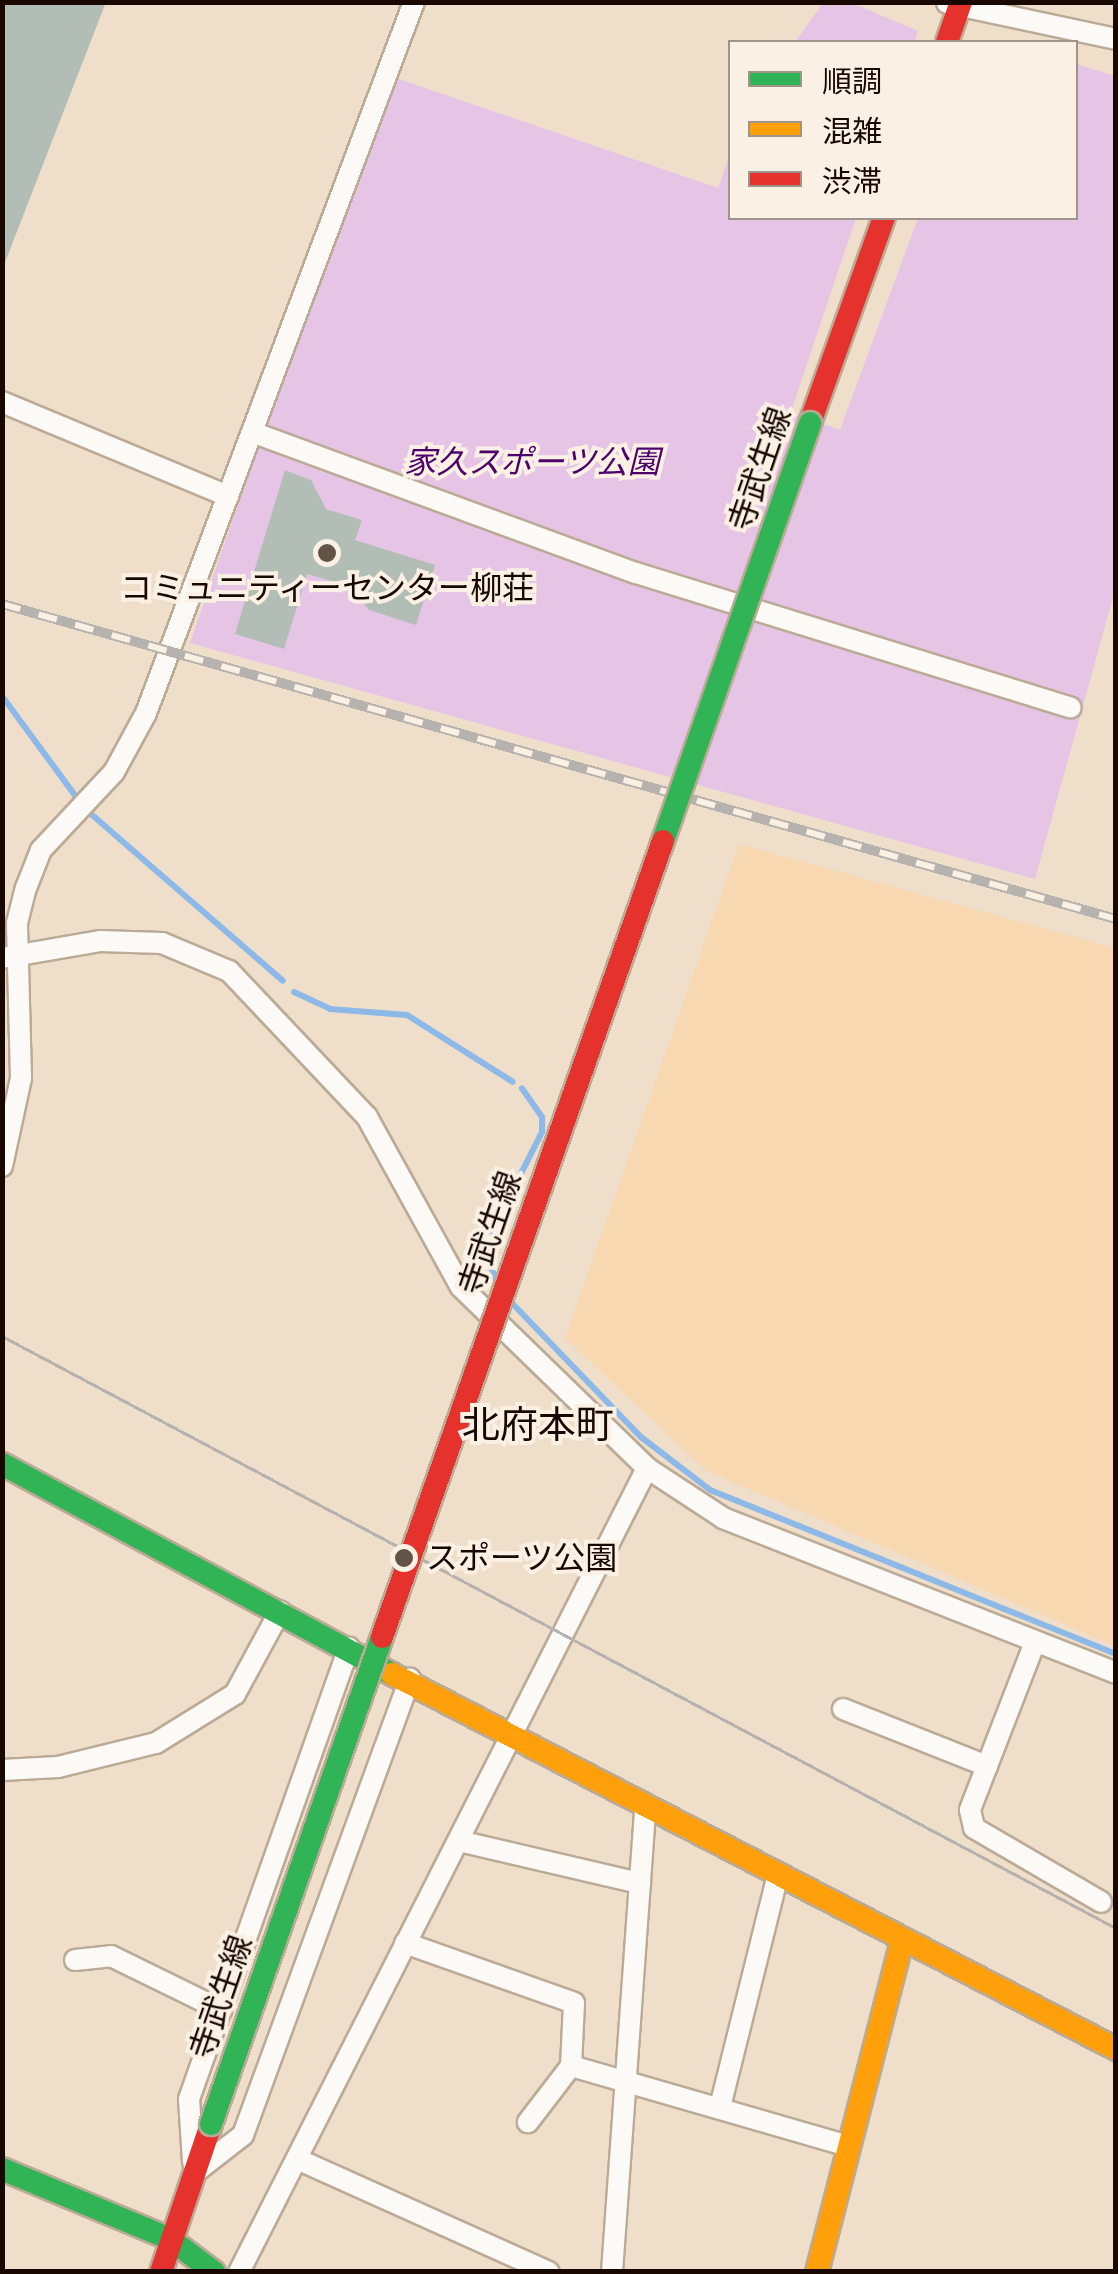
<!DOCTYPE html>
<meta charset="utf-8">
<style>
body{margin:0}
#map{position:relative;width:1118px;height:2274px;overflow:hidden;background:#eedeca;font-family:"Times New Roman","Noto Sans JP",serif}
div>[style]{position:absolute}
.built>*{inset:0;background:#f7d8b1}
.green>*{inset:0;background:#e6c4e6}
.stream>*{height:6px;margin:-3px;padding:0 3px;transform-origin:3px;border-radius:3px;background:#8db9e9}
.building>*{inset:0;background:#b2beb5}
.roads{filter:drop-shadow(2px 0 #bbaa96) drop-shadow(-2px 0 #bbaa96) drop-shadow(0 2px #bbaa96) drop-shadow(0 -2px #bbaa96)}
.street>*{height:20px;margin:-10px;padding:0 10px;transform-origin:10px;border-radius:10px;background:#fcfaf7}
.fast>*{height:22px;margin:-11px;padding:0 11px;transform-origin:11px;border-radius:11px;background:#30b455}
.slow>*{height:22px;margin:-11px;padding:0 11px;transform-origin:11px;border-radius:11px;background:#ff9f0a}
.jam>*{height:22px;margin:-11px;padding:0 11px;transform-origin:11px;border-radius:11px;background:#e5322d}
.tram>*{height:2.5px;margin:-1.25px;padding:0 1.25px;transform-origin:1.25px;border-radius:1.25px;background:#b6b2ad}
.rail>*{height:10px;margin-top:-5px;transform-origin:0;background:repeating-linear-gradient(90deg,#faf0e4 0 19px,#b6b2ad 0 38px);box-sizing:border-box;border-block:2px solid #b6b2ad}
.bridges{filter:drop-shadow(2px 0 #bbaa96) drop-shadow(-2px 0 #bbaa96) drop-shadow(0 2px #bbaa96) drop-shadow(0 -2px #bbaa96)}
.fast-bridge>*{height:22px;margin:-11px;padding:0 11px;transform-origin:11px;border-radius:11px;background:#30b455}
.jam-bridge>*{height:22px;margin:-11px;padding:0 11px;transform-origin:11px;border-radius:11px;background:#e5322d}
.dots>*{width:28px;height:28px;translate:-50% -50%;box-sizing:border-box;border:5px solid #faf0e4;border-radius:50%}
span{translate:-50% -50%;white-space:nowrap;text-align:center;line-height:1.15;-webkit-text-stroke:8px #faf0e4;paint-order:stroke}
.park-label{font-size:32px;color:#4e036b;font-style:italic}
.street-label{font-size:32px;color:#180800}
.poi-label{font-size:32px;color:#180800}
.left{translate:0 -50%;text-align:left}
.quarter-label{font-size:38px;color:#180800}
.frame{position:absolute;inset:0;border:5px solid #180800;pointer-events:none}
.legend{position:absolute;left:728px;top:40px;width:350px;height:180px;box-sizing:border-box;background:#faf0e4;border:2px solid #a09389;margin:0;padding:12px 18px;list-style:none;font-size:30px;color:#180800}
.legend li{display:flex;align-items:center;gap:20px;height:50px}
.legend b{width:50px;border:2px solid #a09389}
</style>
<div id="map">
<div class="built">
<i style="clip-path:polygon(739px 844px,1115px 948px,1115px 1646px,707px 1471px,565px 1338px)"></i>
</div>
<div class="green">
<i style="clip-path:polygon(823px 3px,852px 3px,918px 31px,915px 42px,795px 42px)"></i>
<i style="clip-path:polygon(1076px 64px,1115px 76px,1115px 590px,1035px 879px,190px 643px,387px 75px,718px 188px,730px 154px,730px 218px,856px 218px,791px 412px,840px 430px,918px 218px,1076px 218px)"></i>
</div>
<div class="stream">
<i style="left:2px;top:696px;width:127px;rotate:53.7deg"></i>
<i style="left:91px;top:814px;width:254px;rotate:41deg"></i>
<i style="left:294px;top:992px;width:40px;rotate:25deg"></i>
<i style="left:330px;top:1009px;width:77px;rotate:4.5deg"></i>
<i style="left:407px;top:1015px;width:125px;rotate:32.3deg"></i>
<i style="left:497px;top:1282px;width:18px;rotate:-112deg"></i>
<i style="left:490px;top:1265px;width:38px;rotate:-84deg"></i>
<i style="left:494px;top:1227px;width:106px;rotate:-63.2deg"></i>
<i style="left:542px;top:1132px;width:15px;rotate:-90deg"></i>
<i style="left:542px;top:1117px;width:35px;rotate:-125deg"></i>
<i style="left:510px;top:1301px;width:189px;rotate:46.1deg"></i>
<i style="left:641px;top:1437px;width:87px;rotate:37.5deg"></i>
<i style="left:710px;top:1490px;width:438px;rotate:22deg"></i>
</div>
<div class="building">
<i style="clip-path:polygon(2px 2px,106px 2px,4px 265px,2px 265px)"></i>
<i style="clip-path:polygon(285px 470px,311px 480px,326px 509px,362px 520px,355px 540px,435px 565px,416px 625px,369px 610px,348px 586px,307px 574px,284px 649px,235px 634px)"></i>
</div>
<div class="roads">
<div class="street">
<i style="left:947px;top:3px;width:173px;rotate:12deg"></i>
<i style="left:2px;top:402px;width:245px;rotate:22.6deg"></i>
<i style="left:252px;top:432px;width:409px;rotate:20.2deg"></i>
<i style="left:636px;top:573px;width:455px;rotate:17.2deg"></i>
<i style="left:2px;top:958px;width:99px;rotate:-9.8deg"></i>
<i style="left:100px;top:941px;width:62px;rotate:1.8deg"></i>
<i style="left:162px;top:943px;width:73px;rotate:22.7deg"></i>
<i style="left:229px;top:971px;width:201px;rotate:46.6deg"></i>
<i style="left:367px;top:1117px;width:194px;rotate:61.1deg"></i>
<i style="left:461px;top:1287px;width:260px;rotate:44.2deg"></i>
<i style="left:647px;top:1468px;width:91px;rotate:33.3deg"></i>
<i style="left:723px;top:1518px;width:422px;rotate:21.5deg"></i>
<i style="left:2px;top:1166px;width:90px;rotate:-77.8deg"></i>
<i style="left:21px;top:1078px;width:155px;rotate:-91.5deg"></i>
<i style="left:17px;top:923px;width:36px;rotate:-76deg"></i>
<i style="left:26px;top:888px;width:41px;rotate:-68.5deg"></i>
<i style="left:41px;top:850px;width:107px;rotate:-46.9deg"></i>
<i style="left:114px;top:772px;width:67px;rotate:-61.5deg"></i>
<i style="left:146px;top:713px;width:760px;rotate:-69.35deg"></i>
<i style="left:1035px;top:1642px;width:180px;rotate:111.2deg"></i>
<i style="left:970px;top:1810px;width:18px;rotate:77deg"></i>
<i style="left:974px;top:1828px;width:147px;rotate:30.2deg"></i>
<i style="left:843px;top:1709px;width:155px;rotate:21.6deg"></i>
<i style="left:2px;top:1770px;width:56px;rotate:-3.1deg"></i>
<i style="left:58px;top:1767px;width:101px;rotate:-13.8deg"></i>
<i style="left:156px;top:1743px;width:93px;rotate:-31.8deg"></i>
<i style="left:235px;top:1694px;width:94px;rotate:-61.5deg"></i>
<i style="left:459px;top:1841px;width:186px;rotate:13.1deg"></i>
<i style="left:405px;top:1943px;width:179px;rotate:19.5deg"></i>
<i style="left:574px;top:2003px;width:63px;rotate:92.7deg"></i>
<i style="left:571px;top:2066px;width:71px;rotate:127.5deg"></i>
<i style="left:75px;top:1960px;width:36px;rotate:-6deg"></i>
<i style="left:111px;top:1956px;width:123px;rotate:26.1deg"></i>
<i style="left:571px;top:2066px;width:289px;rotate:16.1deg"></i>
<i style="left:720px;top:2107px;width:236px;rotate:-76deg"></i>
<i style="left:297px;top:2159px;width:276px;rotate:24.2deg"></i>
<i style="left:193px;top:2162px;width:63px;rotate:-93.6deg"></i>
<i style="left:189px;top:2099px;width:479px;rotate:-70.5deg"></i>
<i style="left:198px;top:2170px;width:57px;rotate:-37.9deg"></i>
<i style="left:243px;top:2135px;width:486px;rotate:-69.9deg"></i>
<i style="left:239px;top:2272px;width:902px;rotate:-63.09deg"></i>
<i style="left:612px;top:2272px;width:463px;rotate:-85.9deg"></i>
</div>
<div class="fast">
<i style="left:2px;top:1464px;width:443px;rotate:28.3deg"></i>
<i style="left:2px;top:2169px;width:182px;rotate:22.6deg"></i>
<i style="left:170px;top:2239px;width:55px;rotate:36.9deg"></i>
</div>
<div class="slow">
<i style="left:392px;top:1674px;width:815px;rotate:27.38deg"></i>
<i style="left:817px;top:2272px;width:342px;rotate:-75.6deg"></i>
</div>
<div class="jam">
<i style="left:947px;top:42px;width:42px;rotate:-70.7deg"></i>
<i style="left:810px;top:423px;width:218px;rotate:-70.2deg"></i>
<i style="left:161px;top:2272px;width:156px;rotate:-71.3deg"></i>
</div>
</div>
<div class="tram">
<i style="left:2px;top:1336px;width:1262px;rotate:27.99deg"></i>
</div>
<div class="rail">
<i style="left:2px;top:604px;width:1158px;rotate:15.79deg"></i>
</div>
<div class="bridges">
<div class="fast-bridge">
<i style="left:663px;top:841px;width:443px;rotate:-70.6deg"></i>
<i style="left:211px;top:2124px;width:516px;rotate:-70.65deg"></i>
</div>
<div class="jam-bridge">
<i style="left:382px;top:1637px;width:844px;rotate:-70.56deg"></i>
</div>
</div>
<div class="dots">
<i style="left:327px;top:553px;background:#635347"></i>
<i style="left:404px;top:1558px;background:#635347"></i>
</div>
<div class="park-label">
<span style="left:532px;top:462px">家久スポーツ公園</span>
</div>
<div class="street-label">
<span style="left:760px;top:469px;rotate:-71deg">寺武生線</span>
<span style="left:490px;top:1233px;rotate:-71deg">寺武生線</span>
<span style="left:221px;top:1997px;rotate:-71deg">寺武生線</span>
</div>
<div class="poi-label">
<span style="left:327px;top:588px">コミュニティーセンター柳荘</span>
<span class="left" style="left:426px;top:1558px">スポーツ公園</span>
</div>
<div class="quarter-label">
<span style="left:538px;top:1426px">北府本町</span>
</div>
<div class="frame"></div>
<ul class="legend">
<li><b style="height:12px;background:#30b455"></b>順調</li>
<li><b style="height:12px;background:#ff9f0a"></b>混雑</li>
<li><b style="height:12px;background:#e5322d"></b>渋滞</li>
</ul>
</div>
